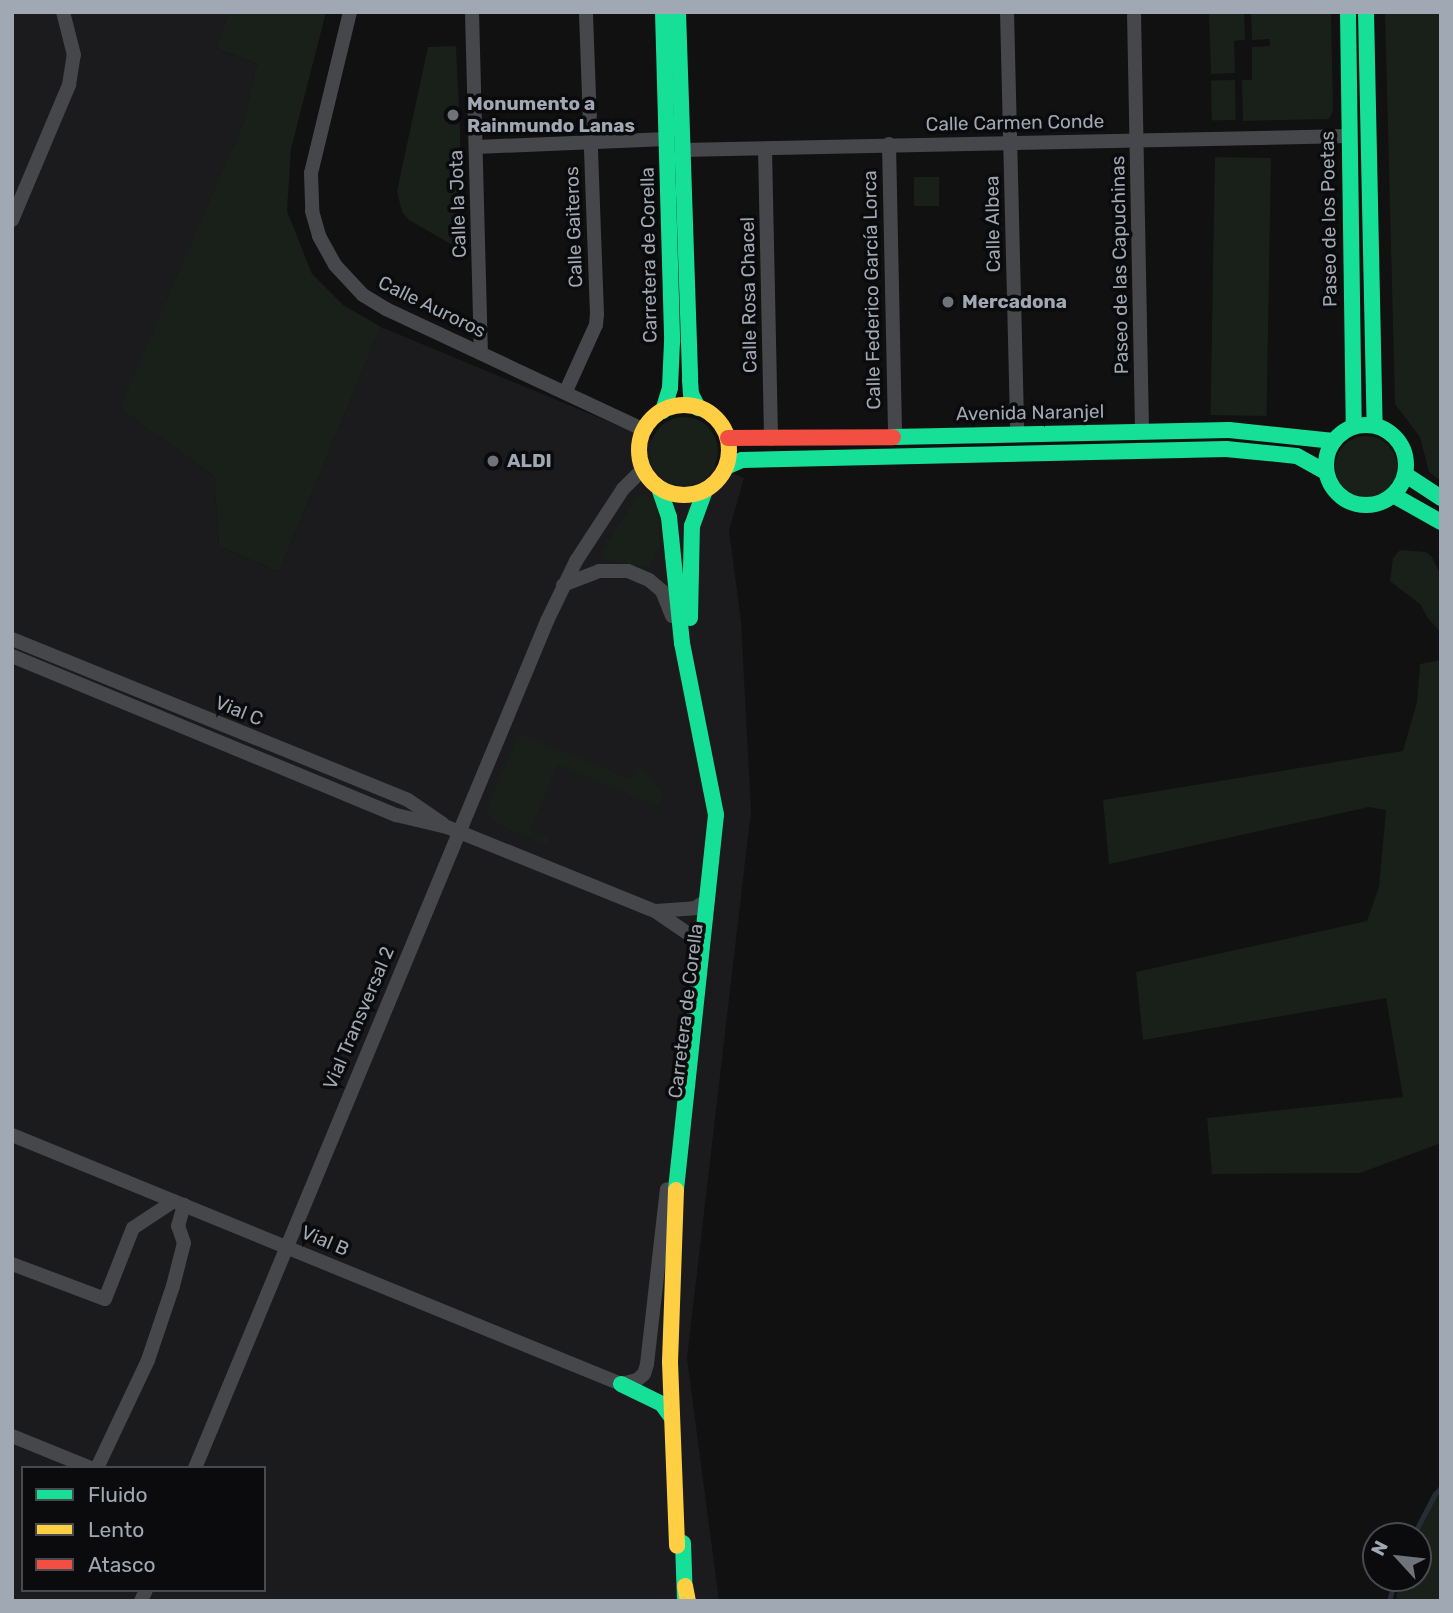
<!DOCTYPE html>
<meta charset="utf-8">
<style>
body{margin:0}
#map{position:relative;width:1453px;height:1613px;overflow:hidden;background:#111;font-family:Rubik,sans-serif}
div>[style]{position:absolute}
.built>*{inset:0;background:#1b1b1d}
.green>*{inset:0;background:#191f19;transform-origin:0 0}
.round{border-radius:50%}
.stream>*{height:4.5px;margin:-2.25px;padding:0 2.25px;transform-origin:2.25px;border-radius:2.25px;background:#242e33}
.street>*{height:14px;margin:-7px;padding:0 7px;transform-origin:7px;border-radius:7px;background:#45474a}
.fast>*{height:16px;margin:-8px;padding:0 8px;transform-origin:8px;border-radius:8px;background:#16e098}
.fast>.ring{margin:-8px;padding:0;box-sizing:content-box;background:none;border:16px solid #16e098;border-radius:50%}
.slow>*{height:16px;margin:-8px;padding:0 8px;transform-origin:8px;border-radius:8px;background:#ffcf43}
.slow>.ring{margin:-8px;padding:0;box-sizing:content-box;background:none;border:16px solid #ffcf43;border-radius:50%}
.jam>*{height:16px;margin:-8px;padding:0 8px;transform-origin:8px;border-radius:8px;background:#f24e42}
.dots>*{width:19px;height:19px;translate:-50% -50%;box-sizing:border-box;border:4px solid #0b0b0d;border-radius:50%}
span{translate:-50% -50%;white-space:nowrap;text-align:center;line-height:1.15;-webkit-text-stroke:7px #0b0b0d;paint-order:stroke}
.poi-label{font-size:19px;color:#a0a9b3;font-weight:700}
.left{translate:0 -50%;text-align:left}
.street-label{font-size:19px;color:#a0a9b3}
.frame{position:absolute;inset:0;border:14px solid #a0a9b3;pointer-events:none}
.legend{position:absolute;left:21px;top:1466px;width:245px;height:126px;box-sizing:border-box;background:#0b0b0d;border:2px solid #474a4f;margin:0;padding:9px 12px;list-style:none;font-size:21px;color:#a0a9b3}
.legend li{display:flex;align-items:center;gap:14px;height:35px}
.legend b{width:35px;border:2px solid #474a4f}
.north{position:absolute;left:1362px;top:1522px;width:70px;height:70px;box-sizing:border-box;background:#0b0b0d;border:2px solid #474a4f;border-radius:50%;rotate:297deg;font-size:19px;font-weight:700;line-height:28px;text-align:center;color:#a0a9b3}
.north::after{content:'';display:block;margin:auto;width:24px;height:32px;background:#6e747a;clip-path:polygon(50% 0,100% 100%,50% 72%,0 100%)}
</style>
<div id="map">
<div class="built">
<i style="clip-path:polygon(evenodd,12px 12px,229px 12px,216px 48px,257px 64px,243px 123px,121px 408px,214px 476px,219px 546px,279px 572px,381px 327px,744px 478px,729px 530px,741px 621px,751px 811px,687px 1358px,719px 1601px,12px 1601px,12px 12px,23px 1468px,264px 1468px,264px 1590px,23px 1590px,23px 1468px)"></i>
</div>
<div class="green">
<i style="clip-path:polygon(229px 12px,326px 12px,291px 149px,287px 211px,312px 274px,343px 305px,381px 327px,279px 572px,219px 546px,214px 476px,120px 408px,243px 123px,257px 64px,216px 48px)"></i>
<i style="clip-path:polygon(1244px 12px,1245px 40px,1234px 41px,1235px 73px,1211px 74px,1209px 13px)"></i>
<i style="clip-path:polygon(1251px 12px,1331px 12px,1333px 111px,1329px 119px,1243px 121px,1242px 80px,1252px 80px,1252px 47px,1270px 46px,1270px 39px,1252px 40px)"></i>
<i style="clip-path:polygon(1385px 12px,1441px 12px,1441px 481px,1429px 472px,1420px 437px,1395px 404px)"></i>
<i style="clip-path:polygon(456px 46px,460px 130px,461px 250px,409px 220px,402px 212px,397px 191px,428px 47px)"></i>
<i style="left:1235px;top:80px;width:40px;height:24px;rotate:89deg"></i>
<i style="left:1215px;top:157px;width:56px;height:258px;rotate:1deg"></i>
<i style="left:914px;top:177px;width:25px;height:29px"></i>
<i class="round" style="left:650px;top:417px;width:68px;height:68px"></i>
<i class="round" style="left:1335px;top:436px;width:62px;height:62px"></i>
<i style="clip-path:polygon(644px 494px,656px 502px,658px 508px,660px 545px,649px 568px,604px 560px,603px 550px,636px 498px)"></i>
<i style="clip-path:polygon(1400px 550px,1426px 552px,1432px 557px,1441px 576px,1441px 633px,1427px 617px,1421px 605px,1390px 581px,1393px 558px)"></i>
<i style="clip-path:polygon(1441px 660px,1441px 1143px,1360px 1173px,1212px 1174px,1207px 1118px,1403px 1097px,1386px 998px,1143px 1040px,1136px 972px,1367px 921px,1379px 887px,1386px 810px,1369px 807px,1109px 864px,1103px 800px,1403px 751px,1417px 702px,1420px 664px)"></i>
<i style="clip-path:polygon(519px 734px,631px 779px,638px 765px,664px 793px,658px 806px,558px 765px,530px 830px,549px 838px,546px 845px,495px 823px,488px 812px,488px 805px)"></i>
<i style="clip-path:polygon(1441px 1481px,1441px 1601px,1396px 1601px,1399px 1578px,1418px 1578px,1418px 1536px,1413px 1536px)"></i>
</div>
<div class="stream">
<i style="left:1413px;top:1536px;width:47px;rotate:-62.4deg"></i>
<i style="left:1435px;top:1494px;width:8px;rotate:-45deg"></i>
<i style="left:1389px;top:1601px;width:24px;rotate:-75deg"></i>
</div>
<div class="street">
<i style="left:350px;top:12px;width:166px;rotate:103.6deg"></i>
<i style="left:311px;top:173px;width:38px;rotate:88deg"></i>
<i style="left:312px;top:211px;width:26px;rotate:74deg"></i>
<i style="left:319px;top:236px;width:33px;rotate:61deg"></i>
<i style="left:335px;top:265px;width:41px;rotate:47deg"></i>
<i style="left:363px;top:295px;width:27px;rotate:31deg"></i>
<i style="left:386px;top:309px;width:285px;rotate:25.1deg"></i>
<i style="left:472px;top:12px;width:341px;rotate:88.5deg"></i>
<i style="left:1007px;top:12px;width:422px;rotate:88.6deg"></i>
<i style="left:1134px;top:12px;width:420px;rotate:88.9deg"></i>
<i style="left:889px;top:144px;width:292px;rotate:88.8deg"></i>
<i style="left:476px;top:147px;width:191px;rotate:-2.4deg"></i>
<i style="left:765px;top:149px;width:290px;rotate:88.8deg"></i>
<i style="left:683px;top:150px;width:666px;rotate:-1.2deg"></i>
<i style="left:12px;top:220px;width:147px;rotate:-67.1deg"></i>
<i style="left:69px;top:85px;width:30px;rotate:-81deg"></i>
<i style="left:74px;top:55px;width:44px;rotate:-104.3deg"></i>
<i style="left:566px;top:391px;width:72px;rotate:-65.6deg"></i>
<i style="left:596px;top:325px;width:11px;rotate:-85deg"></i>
<i style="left:597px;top:314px;width:302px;rotate:-92.1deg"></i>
<i style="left:563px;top:585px;width:39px;rotate:-21deg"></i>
<i style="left:599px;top:571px;width:29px"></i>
<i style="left:628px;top:571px;width:23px;rotate:23deg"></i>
<i style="left:649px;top:580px;width:17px;rotate:40deg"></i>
<i style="left:662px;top:591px;width:27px;rotate:68deg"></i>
<i style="left:12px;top:639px;width:427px;rotate:22.1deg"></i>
<i style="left:408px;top:800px;width:42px;rotate:34.4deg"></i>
<i style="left:12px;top:656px;width:416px;rotate:22.5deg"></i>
<i style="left:396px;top:815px;width:52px;rotate:13.2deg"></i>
<i style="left:447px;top:827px;width:224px;rotate:22deg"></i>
<i style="left:655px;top:911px;width:58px;rotate:34.5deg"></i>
<i style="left:656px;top:911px;width:39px;rotate:-4deg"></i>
<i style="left:695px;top:908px;width:15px;rotate:-32deg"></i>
<i style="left:12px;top:1135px;width:658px;rotate:22.24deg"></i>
<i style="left:621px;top:1384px;width:16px;rotate:-14deg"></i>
<i style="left:637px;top:1380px;width:9px;rotate:-41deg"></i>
<i style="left:644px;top:1374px;width:10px;rotate:-73deg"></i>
<i style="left:647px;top:1364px;width:176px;rotate:-83.5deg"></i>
<i style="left:12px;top:1264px;width:99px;rotate:20.6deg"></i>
<i style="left:105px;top:1299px;width:76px;rotate:-68.5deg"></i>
<i style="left:133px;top:1228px;width:49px;rotate:-33.4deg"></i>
<i style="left:12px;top:1436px;width:85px;rotate:22.1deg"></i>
<i style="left:97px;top:1468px;width:119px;rotate:-64.7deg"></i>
<i style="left:148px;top:1360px;width:78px;rotate:-71.3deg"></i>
<i style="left:173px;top:1286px;width:44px;rotate:-75.7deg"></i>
<i style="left:184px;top:1243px;width:18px;rotate:-109deg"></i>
<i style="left:178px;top:1226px;width:22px;rotate:-74deg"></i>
<i style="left:195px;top:1468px;width:917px;rotate:-67.43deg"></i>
<i style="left:547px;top:621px;width:67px;rotate:-64.2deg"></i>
<i style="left:576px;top:561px;width:86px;rotate:-56.9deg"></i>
<i style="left:623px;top:489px;width:28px;rotate:-45deg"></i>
<i style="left:141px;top:1601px;width:12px;rotate:-66deg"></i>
</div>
<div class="fast">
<i style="left:663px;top:12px;width:330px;rotate:88.4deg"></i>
<i style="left:672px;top:342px;width:46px;rotate:92.5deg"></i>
<i style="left:670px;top:388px;width:24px;rotate:107deg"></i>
<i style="left:678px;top:12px;width:368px;rotate:88.1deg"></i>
<i style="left:690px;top:380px;width:14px;rotate:86deg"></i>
<i style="left:691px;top:394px;width:16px;rotate:63deg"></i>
<i style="left:1348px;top:12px;width:414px;rotate:89.2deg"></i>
<i style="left:1366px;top:12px;width:413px;rotate:88.8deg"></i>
<i class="ring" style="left:1326px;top:425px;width:64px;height:64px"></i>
<i style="left:893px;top:437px;width:336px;rotate:-1.2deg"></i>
<i style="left:1229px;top:430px;width:105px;rotate:6deg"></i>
<i style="left:726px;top:467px;width:17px;rotate:-24deg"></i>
<i style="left:742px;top:460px;width:484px;rotate:-1.3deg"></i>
<i style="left:1226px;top:449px;width:71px;rotate:5.6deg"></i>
<i style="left:1297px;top:456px;width:33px;rotate:29deg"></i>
<i style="left:1406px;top:475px;width:42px;rotate:33.3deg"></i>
<i style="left:659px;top:488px;width:31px;rotate:71deg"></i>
<i style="left:669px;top:517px;width:127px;rotate:84.1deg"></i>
<i style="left:682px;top:643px;width:175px;rotate:78.8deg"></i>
<i style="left:716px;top:815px;width:377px;rotate:96.1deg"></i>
<i style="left:1393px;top:495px;width:55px;rotate:29.4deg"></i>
<i style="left:690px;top:618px;width:92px;rotate:-88.8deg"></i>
<i style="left:692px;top:526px;width:38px;rotate:-70deg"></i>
<i style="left:621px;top:1384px;width:46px;rotate:26deg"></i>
<i style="left:662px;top:1404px;width:17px;rotate:54deg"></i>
<i style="left:683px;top:1543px;width:58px;rotate:88deg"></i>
</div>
<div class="slow">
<i class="ring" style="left:639px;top:405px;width:74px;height:74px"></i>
<i style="left:676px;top:1190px;width:172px;rotate:92deg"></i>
<i style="left:670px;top:1362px;width:184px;rotate:87.8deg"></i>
<i style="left:685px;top:1586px;width:15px;rotate:79deg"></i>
</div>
<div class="jam">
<i style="left:728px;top:438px;width:165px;rotate:-0.3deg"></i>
</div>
<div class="dots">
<i style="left:453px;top:115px;background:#6e747a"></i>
<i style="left:948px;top:302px;background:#6e747a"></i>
<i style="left:493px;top:461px;background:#6e747a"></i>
</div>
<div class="poi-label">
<span class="left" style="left:467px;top:115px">Monumento a<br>Rainmundo Lanas</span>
<span class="left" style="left:962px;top:302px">Mercadona</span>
<span class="left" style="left:507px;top:461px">ALDI</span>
</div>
<div class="street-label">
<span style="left:1015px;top:123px;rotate:-1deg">Calle Carmen Conde</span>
<span style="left:458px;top:204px;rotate:-92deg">Calle la Jota</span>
<span style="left:1329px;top:219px;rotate:-91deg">Paseo de los Poetas</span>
<span style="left:993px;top:224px;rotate:-91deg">Calle Albea</span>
<span style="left:574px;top:227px;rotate:-92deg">Calle Gaiteros</span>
<span style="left:649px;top:255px;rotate:-91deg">Carretera de Corella</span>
<span style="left:1120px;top:265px;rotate:-91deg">Paseo de las Capuchinas</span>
<span style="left:872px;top:290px;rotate:-91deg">Calle Federico García Lorca</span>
<span style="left:749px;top:295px;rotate:-91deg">Calle Rosa Chacel</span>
<span style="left:432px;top:307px;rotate:26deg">Calle Auroros</span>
<span style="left:1030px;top:413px;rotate:-1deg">Avenida Naranjel</span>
<span style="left:239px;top:711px;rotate:22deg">Vial C</span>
<span style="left:686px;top:1011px;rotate:-83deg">Carretera de Corella</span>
<span style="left:359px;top:1018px;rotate:-67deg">Vial Transversal 2</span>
<span style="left:325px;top:1241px;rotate:23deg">Vial B</span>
</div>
<div class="frame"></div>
<ul class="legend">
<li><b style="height:9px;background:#16e098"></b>Fluido</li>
<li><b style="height:9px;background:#ffcf43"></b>Lento</li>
<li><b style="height:9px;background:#f24e42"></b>Atasco</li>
</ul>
<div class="north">N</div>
</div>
